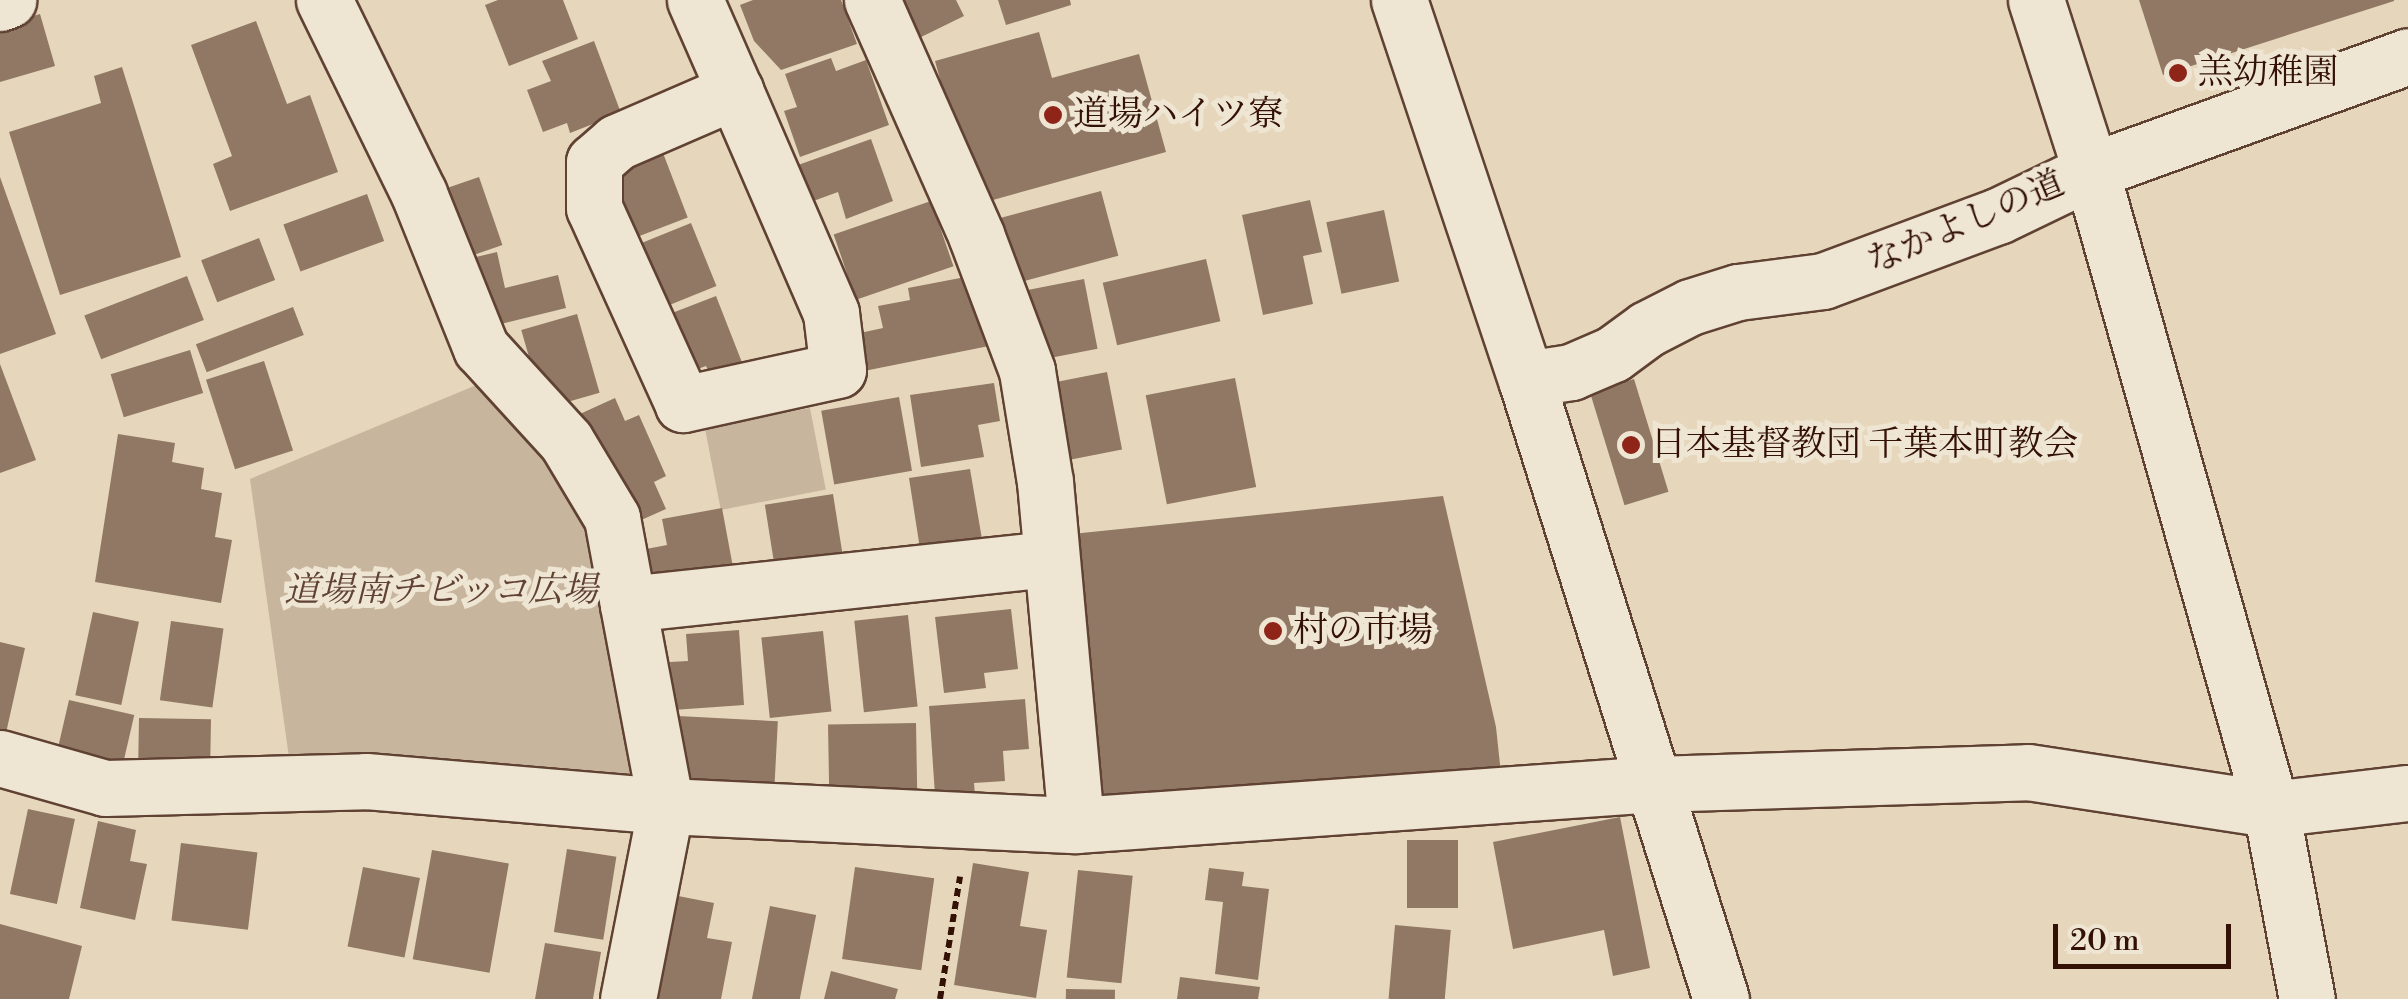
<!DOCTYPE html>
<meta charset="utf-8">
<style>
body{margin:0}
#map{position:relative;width:2408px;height:999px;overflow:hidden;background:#e6d7bc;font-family:"Libre Bodoni","Noto Serif JP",serif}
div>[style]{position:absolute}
.green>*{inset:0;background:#c8b59d;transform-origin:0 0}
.building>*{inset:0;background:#907864;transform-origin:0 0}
.path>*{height:6px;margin-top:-3px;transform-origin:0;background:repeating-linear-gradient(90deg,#331105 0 8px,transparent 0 13px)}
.roads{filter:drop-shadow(2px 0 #604233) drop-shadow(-2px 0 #604233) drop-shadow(0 2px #604233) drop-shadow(0 -2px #604233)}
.minor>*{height:55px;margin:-27.5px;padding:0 27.5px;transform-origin:27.5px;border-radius:27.5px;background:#efe5d3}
.tertiary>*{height:55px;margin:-27.5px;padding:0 27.5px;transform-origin:27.5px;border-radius:27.5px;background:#efe5d3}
.dots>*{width:28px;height:28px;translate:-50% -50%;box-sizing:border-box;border:5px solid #efe5d3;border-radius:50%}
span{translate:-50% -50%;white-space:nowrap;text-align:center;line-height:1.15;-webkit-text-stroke:10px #efe5d3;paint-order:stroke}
.poi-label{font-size:35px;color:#331105}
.left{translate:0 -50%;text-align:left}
.street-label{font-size:35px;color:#331105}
.park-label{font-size:35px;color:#604233;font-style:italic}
.scale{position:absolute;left:2053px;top:924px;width:178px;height:45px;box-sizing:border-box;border:5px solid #331105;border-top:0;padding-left:12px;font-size:30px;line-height:35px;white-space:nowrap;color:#331105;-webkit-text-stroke:8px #efe5d3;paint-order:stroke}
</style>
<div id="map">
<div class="green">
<i style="clip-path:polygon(503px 374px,607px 517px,642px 768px,621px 786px,292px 779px,250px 479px)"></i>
<i style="left:810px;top:408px;width:83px;height:107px;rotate:79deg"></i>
</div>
<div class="building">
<i style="clip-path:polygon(498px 0,563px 0,578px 39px,509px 66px,485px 5px)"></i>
<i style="clip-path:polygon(753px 0,841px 0,857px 44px,781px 70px,754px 41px,740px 5px)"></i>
<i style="clip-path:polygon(895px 0,956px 0,964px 16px,915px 40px)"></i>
<i style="clip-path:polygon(998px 0,1070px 0,1071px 5px,1006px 25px)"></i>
<i style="clip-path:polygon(2139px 0,2394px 0,2394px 1px,2163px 75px)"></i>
<i style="clip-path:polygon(40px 14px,55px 66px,0 82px,0 26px)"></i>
<i style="clip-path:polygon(256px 21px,287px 104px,310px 95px,338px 172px,230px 211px,213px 164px,232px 156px,191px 45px)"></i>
<i style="clip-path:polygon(1039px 32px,1052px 78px,1139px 54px,1166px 152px,975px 205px,935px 61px)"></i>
<i style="clip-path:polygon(594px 41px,621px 113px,570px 133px,567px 123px,543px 132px,527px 90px,551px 81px,542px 61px)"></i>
<i style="clip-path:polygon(831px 58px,836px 71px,866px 60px,889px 125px,800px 157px,784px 111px,797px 107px,785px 74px)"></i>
<i style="clip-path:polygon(122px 67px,181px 257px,60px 295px,9px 132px,101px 103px,94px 76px)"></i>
<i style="clip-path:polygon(871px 139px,893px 201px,846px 219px,838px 192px,797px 207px,784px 170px)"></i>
<i style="left:663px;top:153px;width:69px;height:67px;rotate:69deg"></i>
<i style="clip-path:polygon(0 177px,56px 334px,0 354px)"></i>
<i style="left:479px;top:177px;width:72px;height:53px;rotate:71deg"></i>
<i style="left:1101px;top:191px;width:67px;height:117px;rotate:75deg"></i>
<i style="left:367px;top:194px;width:50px;height:89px;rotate:70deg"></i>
<i style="clip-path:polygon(1310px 200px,1322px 252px,1303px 256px,1313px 304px,1263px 315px,1242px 215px)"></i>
<i style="left:931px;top:201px;width:69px;height:103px;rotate:71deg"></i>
<i style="left:1384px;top:210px;width:73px;height:59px;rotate:78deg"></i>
<i style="left:691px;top:223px;width:68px;height:72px;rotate:68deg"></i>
<i style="left:259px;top:238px;width:45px;height:62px;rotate:69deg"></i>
<i style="clip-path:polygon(497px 252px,505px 288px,558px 275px,566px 308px,493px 326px,476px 257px)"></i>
<i style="left:1206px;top:259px;width:64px;height:106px;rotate:77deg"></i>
<i style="clip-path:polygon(981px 274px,994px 345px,854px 373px,846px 336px,883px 328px,878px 306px,910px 300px,908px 288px)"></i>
<i style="left:187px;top:276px;width:47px;height:110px;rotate:69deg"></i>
<i style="left:1084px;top:279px;width:71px;height:71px;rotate:79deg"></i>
<i style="clip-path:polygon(716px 296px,743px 365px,711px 377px,706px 366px,676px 377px,654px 320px)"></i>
<i style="left:293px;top:307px;width:30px;height:104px;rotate:69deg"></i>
<i style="left:577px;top:314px;width:82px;height:58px;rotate:74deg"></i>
<i style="left:190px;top:350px;width:45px;height:83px;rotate:73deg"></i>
<i style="left:264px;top:361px;width:94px;height:61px;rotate:72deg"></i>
<i style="clip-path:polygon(0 364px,36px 460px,0 473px)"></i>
<i style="left:1107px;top:372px;width:79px;height:57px;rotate:79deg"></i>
<i style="left:1235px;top:378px;width:111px;height:91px;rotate:79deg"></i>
<i style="left:1634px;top:379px;width:118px;height:46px;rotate:73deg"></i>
<i style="clip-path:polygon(994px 383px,1000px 421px,978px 425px,984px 457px,921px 467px,910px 395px)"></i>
<i style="left:899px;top:397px;width:75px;height:79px;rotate:80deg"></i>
<i style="clip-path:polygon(615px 398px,625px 421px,639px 415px,666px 476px,654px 482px,666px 509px,621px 529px,571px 418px)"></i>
<i style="clip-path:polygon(118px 434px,175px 443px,172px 462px,204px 468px,201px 489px,222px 493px,215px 537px,232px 540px,221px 603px,95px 582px)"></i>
<i style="clip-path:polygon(970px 469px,983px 545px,923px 568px,909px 478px)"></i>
<i style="left:833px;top:494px;width:68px;height:69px;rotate:81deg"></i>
<i style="clip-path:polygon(1443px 496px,1496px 727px,1501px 774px,1090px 816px,1062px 535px)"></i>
<i style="clip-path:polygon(722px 508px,735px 578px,649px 594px,641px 550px,667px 545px,662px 519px)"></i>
<i style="clip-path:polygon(1011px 609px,1018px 669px,984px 673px,986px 688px,944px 693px,935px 617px)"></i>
<i style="left:93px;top:612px;width:47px;height:85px;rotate:12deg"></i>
<i style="left:908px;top:615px;width:92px;height:54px;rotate:84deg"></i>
<i style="left:171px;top:621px;width:53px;height:80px;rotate:8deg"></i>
<i style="clip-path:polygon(739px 630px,744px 705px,673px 710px,670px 662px,688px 661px,686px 634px)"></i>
<i style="left:823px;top:631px;width:81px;height:62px;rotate:84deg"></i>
<i style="clip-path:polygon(0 642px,25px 648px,4px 742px,0 741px)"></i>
<i style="clip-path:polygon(1025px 699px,1029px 749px,1003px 751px,1005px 781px,974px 783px,976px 807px,936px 810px,929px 706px)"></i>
<i style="left:69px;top:700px;width:67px;height:71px;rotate:13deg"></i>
<i style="left:678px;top:716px;width:100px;height:75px;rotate:3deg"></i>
<i style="left:139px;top:718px;width:72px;height:56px;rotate:1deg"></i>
<i style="left:916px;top:723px;width:81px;height:88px;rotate:89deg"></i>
<i style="left:28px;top:809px;width:48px;height:87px;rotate:12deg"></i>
<i style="clip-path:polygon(1620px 817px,1650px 968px,1613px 976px,1604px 930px,1513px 949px,1493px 842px)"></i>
<i style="clip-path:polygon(98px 821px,136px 830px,130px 861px,147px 864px,135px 920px,80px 908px)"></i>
<i style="left:1407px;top:840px;width:51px;height:68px"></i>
<i style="left:181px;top:843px;width:77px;height:78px;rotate:7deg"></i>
<i style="left:567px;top:849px;width:50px;height:84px;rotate:9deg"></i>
<i style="left:432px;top:850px;width:78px;height:111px;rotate:10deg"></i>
<i style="clip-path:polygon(973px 863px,1029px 872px,1020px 926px,1047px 930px,1036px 998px,954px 985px)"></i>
<i style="left:363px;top:867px;width:58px;height:81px;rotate:11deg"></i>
<i style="left:855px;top:867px;width:80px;height:93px;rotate:8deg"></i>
<i style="clip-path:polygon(1209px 868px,1244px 872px,1242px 886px,1269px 889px,1258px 980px,1215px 974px,1223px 902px,1205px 900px)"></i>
<i style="left:1078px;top:870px;width:55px;height:108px;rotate:6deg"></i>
<i style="clip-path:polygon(673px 895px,714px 903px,707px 938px,732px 942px,721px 999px,654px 999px)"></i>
<i style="left:770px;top:906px;width:47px;height:95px;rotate:11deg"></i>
<i style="clip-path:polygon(0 924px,82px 946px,69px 999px,0 999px)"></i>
<i style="left:1395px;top:925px;width:56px;height:74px;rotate:5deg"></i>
<i style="clip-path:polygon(545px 943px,601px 952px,593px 999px,535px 999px)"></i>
<i style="clip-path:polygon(831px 971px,898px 989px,895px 999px,824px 999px)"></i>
<i style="clip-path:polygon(1180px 977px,1260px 987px,1258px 999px,1177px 999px)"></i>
<i style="left:1066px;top:989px;width:49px;height:10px;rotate:1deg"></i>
</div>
<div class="path">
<i style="left:940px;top:999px;width:124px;rotate:-80.7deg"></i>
</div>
<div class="roads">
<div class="minor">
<i style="left:324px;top:0;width:216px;rotate:63.9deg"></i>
<i style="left:419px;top:194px;width:166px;rotate:68.1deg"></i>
<i style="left:481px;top:348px;width:126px;rotate:47.6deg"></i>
<i style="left:566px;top:441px;width:90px;rotate:59.1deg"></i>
<i style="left:612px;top:518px;width:87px;rotate:79.5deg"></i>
<i style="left:695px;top:0;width:99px;rotate:66.3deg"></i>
<i style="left:735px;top:91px;width:242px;rotate:66.6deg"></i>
<i style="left:831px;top:313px;width:57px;rotate:83deg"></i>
<i style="left:838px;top:370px;width:159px;rotate:167.6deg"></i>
<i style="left:683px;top:404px;width:215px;rotate:-114.4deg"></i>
<i style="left:594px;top:208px;width:46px;rotate:-90deg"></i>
<i style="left:594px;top:162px;width:30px;rotate:-41deg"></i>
<i style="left:617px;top:142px;width:129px;rotate:-23.4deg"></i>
<i style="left:872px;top:0;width:257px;rotate:66.1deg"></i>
<i style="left:976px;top:235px;width:145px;rotate:69.4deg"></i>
<i style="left:1027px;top:371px;width:112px;rotate:80.8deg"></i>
<i style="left:1045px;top:482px;width:344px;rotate:84.8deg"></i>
<i style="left:2036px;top:0;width:180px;rotate:72.2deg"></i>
<i style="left:2091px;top:171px;width:663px;rotate:74.24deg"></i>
<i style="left:2271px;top:809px;width:193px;rotate:79.3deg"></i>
<i style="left:0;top:3px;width:9px;rotate:-21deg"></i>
<i style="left:1526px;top:379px;width:46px;rotate:-8.8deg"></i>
<i style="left:1571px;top:372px;width:46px;rotate:-23.2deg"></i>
<i style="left:1613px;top:354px;width:42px;rotate:-36.3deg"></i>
<i style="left:1647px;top:329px;width:48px;rotate:-27.1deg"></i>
<i style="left:1690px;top:307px;width:50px;rotate:-17.4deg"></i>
<i style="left:1738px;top:292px;width:86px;rotate:-7.4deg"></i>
<i style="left:1823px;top:281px;width:187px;rotate:-20.4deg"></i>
<i style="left:1998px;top:216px;width:103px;rotate:-25.8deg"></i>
<i style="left:2091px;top:171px;width:337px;rotate:-19.9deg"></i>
<i style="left:0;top:758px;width:109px;rotate:15.9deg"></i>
<i style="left:105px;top:788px;width:261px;rotate:-1.5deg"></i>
<i style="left:366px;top:781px;width:301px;rotate:4.8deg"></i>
<i style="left:666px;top:806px;width:410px;rotate:2.7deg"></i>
<i style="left:1076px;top:825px;width:580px;rotate:-4.05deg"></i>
<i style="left:1655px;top:784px;width:373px;rotate:-1.8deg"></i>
<i style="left:2028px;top:772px;width:246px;rotate:8.7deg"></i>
<i style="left:2271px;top:809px;width:138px;rotate:-6.7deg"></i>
<i style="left:628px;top:999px;width:197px;rotate:-78.9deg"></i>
<i style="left:666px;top:806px;width:206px;rotate:-100.7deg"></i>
<i style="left:628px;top:604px;width:425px;rotate:-6.1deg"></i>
</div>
<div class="tertiary">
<i style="left:1399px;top:0;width:400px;rotate:71.5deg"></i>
<i style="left:1526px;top:379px;width:650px;rotate:72.54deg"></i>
</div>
</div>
<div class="dots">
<i style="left:2178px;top:73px;background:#8f2418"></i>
<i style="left:1053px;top:115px;background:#8f2418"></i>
<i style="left:1631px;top:445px;background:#8f2418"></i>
<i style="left:1273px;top:631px;background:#8f2418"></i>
</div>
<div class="poi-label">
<span class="left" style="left:2198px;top:73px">羔幼稚園</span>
<span class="left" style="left:1073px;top:115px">道場ハイツ寮</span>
<span class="left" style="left:1651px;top:445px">日本基督教団 千葉本町教会</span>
<span class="left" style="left:1293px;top:631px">村の市場</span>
</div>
<div class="street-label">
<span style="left:1966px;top:223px;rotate:-23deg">なかよしの道</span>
</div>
<div class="park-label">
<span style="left:441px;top:591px">道場南チビッコ広場</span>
</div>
<div class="scale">20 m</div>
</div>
